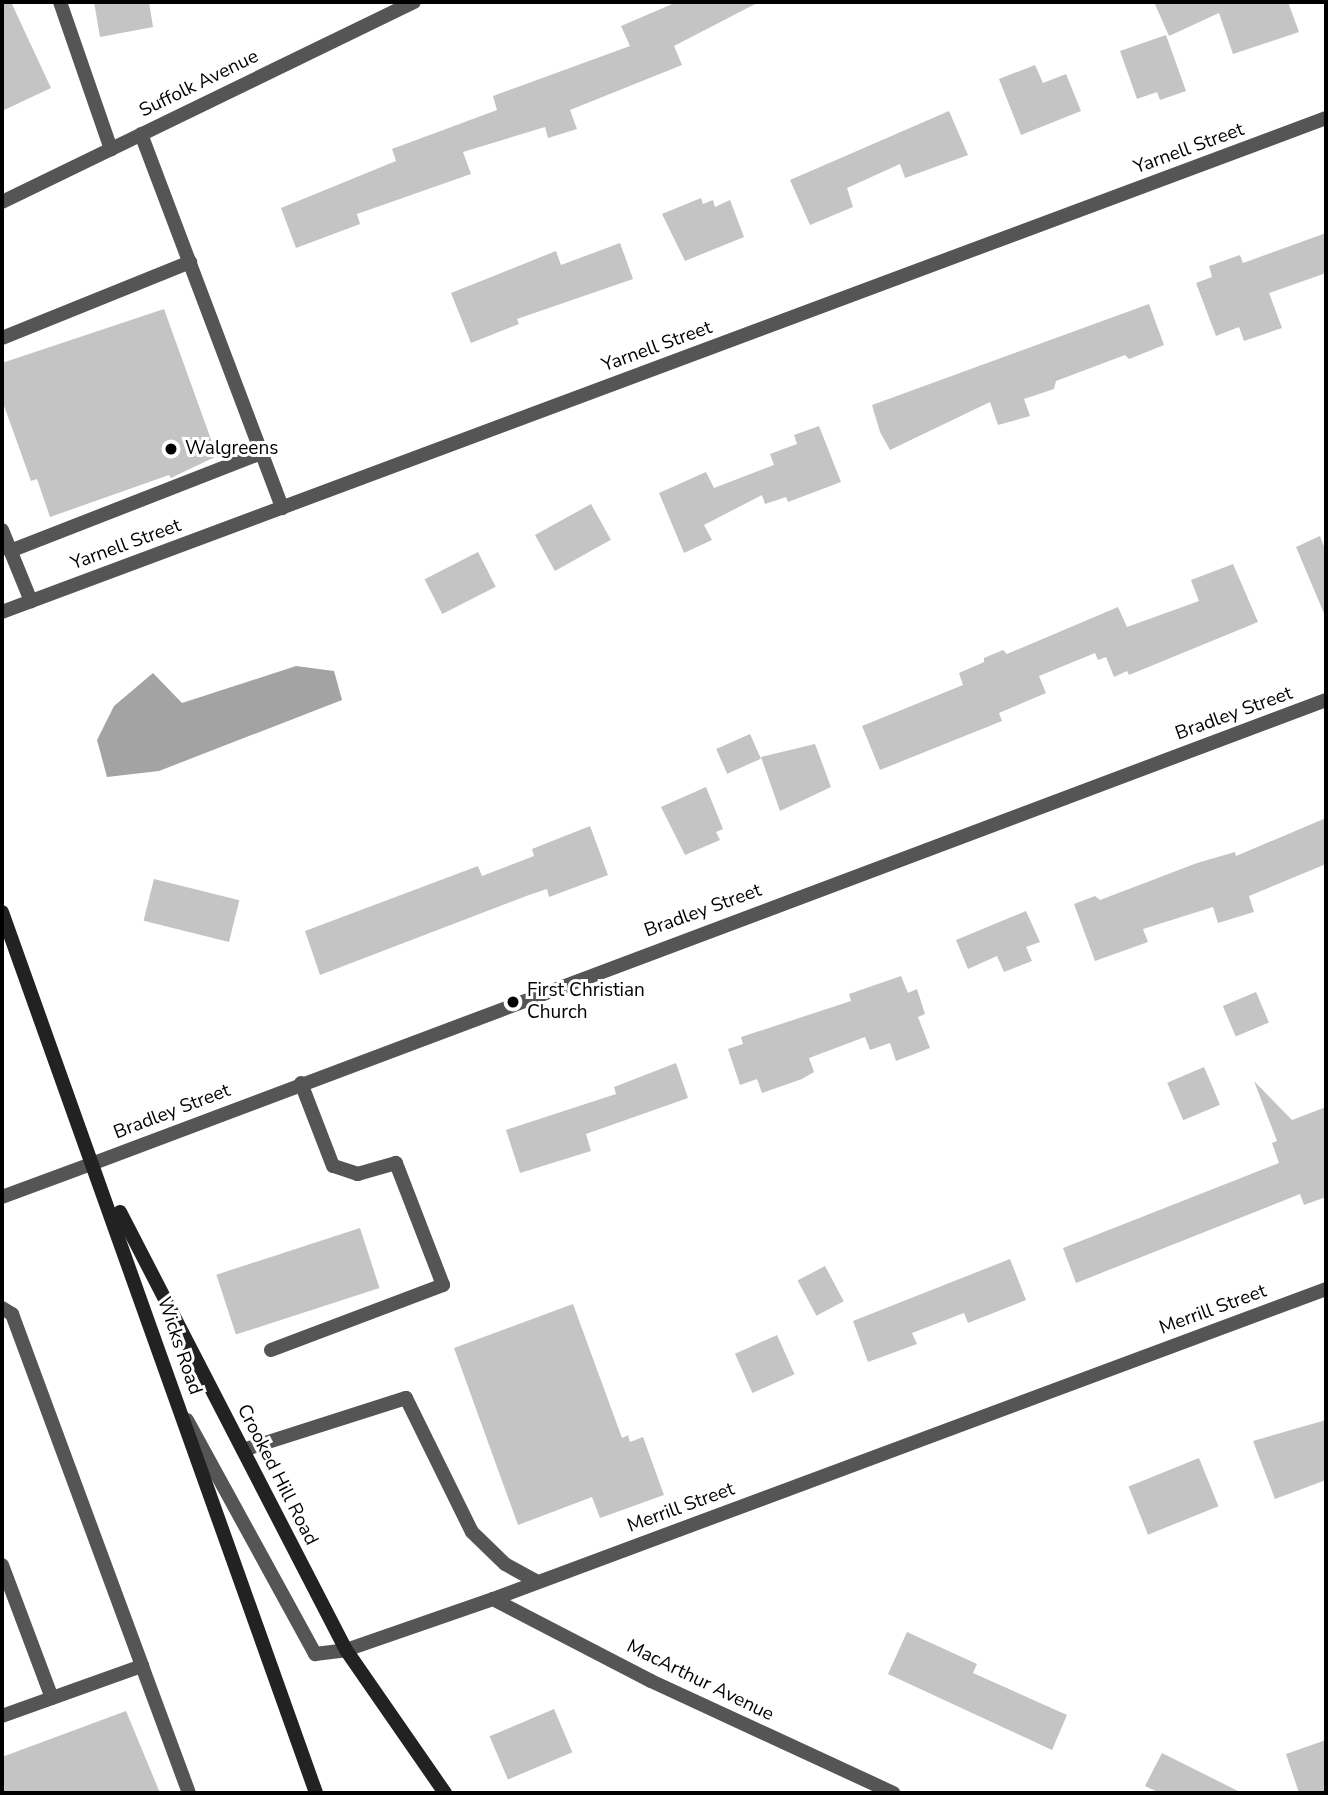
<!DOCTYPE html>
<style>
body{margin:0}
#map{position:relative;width:1328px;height:1795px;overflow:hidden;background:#fff;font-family:"Nunito Sans",sans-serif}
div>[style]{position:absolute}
.water>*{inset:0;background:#a3a3a3}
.building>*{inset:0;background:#c4c4c4;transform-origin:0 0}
.service>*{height:14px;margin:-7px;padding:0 7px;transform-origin:7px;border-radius:7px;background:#555}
.minor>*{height:14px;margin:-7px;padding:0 7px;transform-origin:7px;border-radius:7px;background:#555}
.tertiary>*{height:14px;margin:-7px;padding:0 7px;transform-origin:7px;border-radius:7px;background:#555}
.secondary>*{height:14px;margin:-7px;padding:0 7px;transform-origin:7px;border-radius:7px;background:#222}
.dots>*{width:19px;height:19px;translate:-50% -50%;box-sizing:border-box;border:4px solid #fff;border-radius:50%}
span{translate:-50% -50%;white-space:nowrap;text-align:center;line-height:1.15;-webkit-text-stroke:6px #fff;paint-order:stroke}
.street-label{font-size:19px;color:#000}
.poi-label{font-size:19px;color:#000}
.left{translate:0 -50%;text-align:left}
.frame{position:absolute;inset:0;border:4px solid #000;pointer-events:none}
</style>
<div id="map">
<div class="water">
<i style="clip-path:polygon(296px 666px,334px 671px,342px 700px,159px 771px,107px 777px,97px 740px,114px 706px,153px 673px,182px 703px)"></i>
</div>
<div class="building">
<i style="clip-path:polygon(2px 2px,11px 2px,51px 88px,2px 111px)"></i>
<i style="clip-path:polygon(94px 2px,149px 2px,153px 27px,100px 37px)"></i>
<i style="clip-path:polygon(677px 2px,759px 2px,674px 46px,682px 65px,570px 110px,577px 129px,548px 138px,545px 127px,463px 152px,471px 174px,357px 214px,360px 224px,296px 248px,281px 208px,396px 161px,392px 149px,497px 110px,493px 96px,630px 46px,621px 26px)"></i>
<i style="clip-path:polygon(1154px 2px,1288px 2px,1299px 32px,1233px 54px,1219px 13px,1169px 36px)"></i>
<i style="clip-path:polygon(1166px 35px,1186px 91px,1160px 100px,1157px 92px,1137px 99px,1120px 51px)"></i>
<i style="clip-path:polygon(1035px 65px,1043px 83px,1066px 74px,1081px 111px,1021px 135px,999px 79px)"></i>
<i style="clip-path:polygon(949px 111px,968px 155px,905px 178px,900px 164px,847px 188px,853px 207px,810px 225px,790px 180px)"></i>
<i style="clip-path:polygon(701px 198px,703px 204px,713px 200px,715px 207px,730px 200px,744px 237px,685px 261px,662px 214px)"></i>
<i style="clip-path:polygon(1326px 233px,1326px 273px,1269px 293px,1282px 328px,1244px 341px,1239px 327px,1216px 336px,1196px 283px,1212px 277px,1209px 266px,1240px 255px,1243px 263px)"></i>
<i style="clip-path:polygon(620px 243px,633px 279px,517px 319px,519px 324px,471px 343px,451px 293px,556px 251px,561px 265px)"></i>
<i style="clip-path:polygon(1149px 304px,1164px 345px,1129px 359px,1125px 355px,1056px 381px,1054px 389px,1024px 399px,1030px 416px,998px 425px,990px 402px,890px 450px,880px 432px,872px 405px)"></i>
<i style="clip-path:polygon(164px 309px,217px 456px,171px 478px,169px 475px,50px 517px,37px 479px,31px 481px,2px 400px,2px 363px)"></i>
<i style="clip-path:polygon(819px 426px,841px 482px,788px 502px,786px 497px,765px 504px,762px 495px,704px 525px,712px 540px,684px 553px,659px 493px,706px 472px,714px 488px,774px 465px,770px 454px,797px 444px,794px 435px)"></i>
<i style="left:591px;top:504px;width:41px;height:64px;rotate:61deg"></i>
<i style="clip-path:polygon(1320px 536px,1326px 552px,1326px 618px,1296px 547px)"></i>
<i style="left:478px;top:552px;width:39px;height:60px;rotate:63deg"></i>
<i style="clip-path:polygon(1233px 564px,1258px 622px,1129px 675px,1127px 671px,1114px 677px,1106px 657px,1098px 660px,1095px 653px,1039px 676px,1046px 693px,999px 713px,1002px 721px,880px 770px,862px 726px,963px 685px,959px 673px,984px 662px,984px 658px,1003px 650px,1007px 654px,1118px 607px,1127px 627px,1199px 601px,1191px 580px)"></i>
<i style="left:750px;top:734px;width:27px;height:37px;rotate:66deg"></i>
<i style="clip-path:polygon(815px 744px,831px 787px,780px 811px,761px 757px)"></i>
<i style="clip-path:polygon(706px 787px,723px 829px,716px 832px,720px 840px,685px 855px,661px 807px)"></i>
<i style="clip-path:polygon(1326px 818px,1326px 864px,1249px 896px,1254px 912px,1218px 923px,1213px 907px,1143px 929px,1148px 942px,1095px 961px,1074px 904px,1095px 896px,1100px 900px,1197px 863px,1235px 852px,1236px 856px)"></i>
<i style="clip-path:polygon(590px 826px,608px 875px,549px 897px,547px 889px,529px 895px,320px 975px,305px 931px,478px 866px,482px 876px,534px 856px,532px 849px)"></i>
<i style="left:154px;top:879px;width:88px;height:43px;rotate:14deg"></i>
<i style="clip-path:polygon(1026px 911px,1040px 942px,1026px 947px,1032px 961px,1004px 972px,997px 956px,968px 969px,956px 940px)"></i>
<i style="clip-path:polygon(901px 976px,908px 993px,917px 989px,925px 1014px,918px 1017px,930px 1048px,896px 1061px,890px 1043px,870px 1050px,865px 1037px,809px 1058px,814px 1072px,802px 1079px,762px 1093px,757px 1079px,740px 1085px,728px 1049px,743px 1044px,741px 1037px,851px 1001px,849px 994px)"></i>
<i style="left:1256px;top:992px;width:33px;height:36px;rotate:67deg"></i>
<i style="clip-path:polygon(676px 1063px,688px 1098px,586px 1134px,591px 1151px,520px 1173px,506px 1130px,616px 1094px,614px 1087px)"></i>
<i style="left:1204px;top:1067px;width:41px;height:40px;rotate:67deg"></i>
<i style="clip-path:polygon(1254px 1081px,1292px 1120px,1326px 1107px,1326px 1197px,1304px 1205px,1300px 1194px,1076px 1283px,1063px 1248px,1279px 1163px,1272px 1143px,1277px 1141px)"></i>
<i style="left:360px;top:1228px;width:63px;height:151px;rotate:72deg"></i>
<i style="clip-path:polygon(1010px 1259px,1026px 1300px,968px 1323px,964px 1313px,912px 1333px,917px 1344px,868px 1362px,853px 1321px)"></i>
<i style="left:825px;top:1266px;width:40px;height:31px;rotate:62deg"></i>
<i style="clip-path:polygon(573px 1304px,622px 1438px,628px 1435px,630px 1442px,643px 1437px,664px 1495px,600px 1518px,592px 1497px,518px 1525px,454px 1348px)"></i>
<i style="left:777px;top:1335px;width:43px;height:46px;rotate:66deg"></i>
<i style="clip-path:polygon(1326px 1420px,1326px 1480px,1275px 1499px,1253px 1441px)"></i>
<i style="left:1199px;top:1458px;width:52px;height:76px;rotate:68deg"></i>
<i style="clip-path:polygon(907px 1632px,977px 1664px,973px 1673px,1067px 1715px,1052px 1750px,888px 1674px)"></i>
<i style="left:554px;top:1709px;width:47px;height:70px;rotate:67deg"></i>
<i style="clip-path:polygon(126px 1711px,160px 1793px,2px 1793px,2px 1757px)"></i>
<i style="clip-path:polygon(1326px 1740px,1326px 1793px,1299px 1793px,1286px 1754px)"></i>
<i style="clip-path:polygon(1162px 1753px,1242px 1793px,1160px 1793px,1145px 1786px)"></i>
</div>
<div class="service">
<i style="left:60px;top:2px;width:156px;rotate:70.9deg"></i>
<i style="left:141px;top:134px;width:400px;rotate:69.3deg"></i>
<i style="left:2px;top:338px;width:203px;rotate:-22deg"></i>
<i style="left:2px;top:530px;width:77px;rotate:67.8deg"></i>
<i style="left:10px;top:551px;width:269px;rotate:-21.3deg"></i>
<i style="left:2px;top:1197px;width:98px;rotate:-20.3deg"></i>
<i style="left:2px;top:1308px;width:12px;rotate:31deg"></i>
<i style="left:12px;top:1314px;width:375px;rotate:69.7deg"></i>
<i style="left:271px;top:1350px;width:184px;rotate:-20.7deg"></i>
<i style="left:443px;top:1285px;width:131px;rotate:-111.1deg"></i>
<i style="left:396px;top:1163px;width:40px;rotate:164deg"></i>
<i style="left:358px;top:1174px;width:26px;rotate:-162deg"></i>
<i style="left:333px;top:1166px;width:89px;rotate:-111.1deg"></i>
<i style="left:243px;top:1450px;width:171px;rotate:-17.7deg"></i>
<i style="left:406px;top:1398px;width:149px;rotate:63.8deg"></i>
<i style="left:472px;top:1532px;width:46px;rotate:44.1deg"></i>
<i style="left:505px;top:1564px;width:35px;rotate:29deg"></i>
<i style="left:2px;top:1565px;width:142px;rotate:69.4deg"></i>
<i style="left:2px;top:1716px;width:149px;rotate:-19.7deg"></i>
<i style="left:142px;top:1666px;width:135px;rotate:69.7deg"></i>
</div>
<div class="minor">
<i style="left:2px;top:612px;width:1413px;rotate:-20.46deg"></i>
<i style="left:94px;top:1163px;width:1316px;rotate:-20.6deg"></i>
<i style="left:187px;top:1420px;width:267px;rotate:61.3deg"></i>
<i style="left:315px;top:1654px;width:31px;rotate:-7deg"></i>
<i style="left:346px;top:1650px;width:156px;rotate:-19.1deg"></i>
<i style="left:493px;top:1599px;width:889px;rotate:-20.41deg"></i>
<i style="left:493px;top:1599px;width:178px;rotate:27.4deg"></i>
<i style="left:651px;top:1681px;width:267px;rotate:24.8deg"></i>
</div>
<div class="tertiary">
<i style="left:2px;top:202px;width:458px;rotate:-25.9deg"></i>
</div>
<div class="secondary">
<i style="left:2px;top:912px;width:935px;rotate:70.38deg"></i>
<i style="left:120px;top:1212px;width:493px;rotate:62.7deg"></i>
<i style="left:346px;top:1650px;width:174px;rotate:55.3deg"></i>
</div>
<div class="dots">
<i style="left:171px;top:449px;background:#000"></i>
<i style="left:513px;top:1002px;background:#000"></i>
</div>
<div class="street-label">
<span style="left:199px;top:84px;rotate:-26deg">Suffolk Avenue</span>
<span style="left:1189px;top:149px;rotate:-20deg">Yarnell Street</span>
<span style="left:657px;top:347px;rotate:-20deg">Yarnell Street</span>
<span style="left:126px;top:545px;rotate:-20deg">Yarnell Street</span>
<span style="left:1234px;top:714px;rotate:-20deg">Bradley Street</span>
<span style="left:703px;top:911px;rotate:-20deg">Bradley Street</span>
<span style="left:172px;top:1112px;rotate:-21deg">Bradley Street</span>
<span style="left:1213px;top:1310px;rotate:-20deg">Merrill Street</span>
<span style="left:179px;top:1346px;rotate:71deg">Wicks Road</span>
<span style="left:277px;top:1475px;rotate:63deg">Crooked Hill Road</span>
<span style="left:681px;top:1508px;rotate:-20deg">Merrill Street</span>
<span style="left:700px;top:1681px;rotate:26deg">MacArthur Avenue</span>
</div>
<div class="poi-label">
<span class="left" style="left:185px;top:449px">Walgreens</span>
<span class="left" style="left:527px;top:1002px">First Christian<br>Church</span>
</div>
<div class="frame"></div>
</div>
